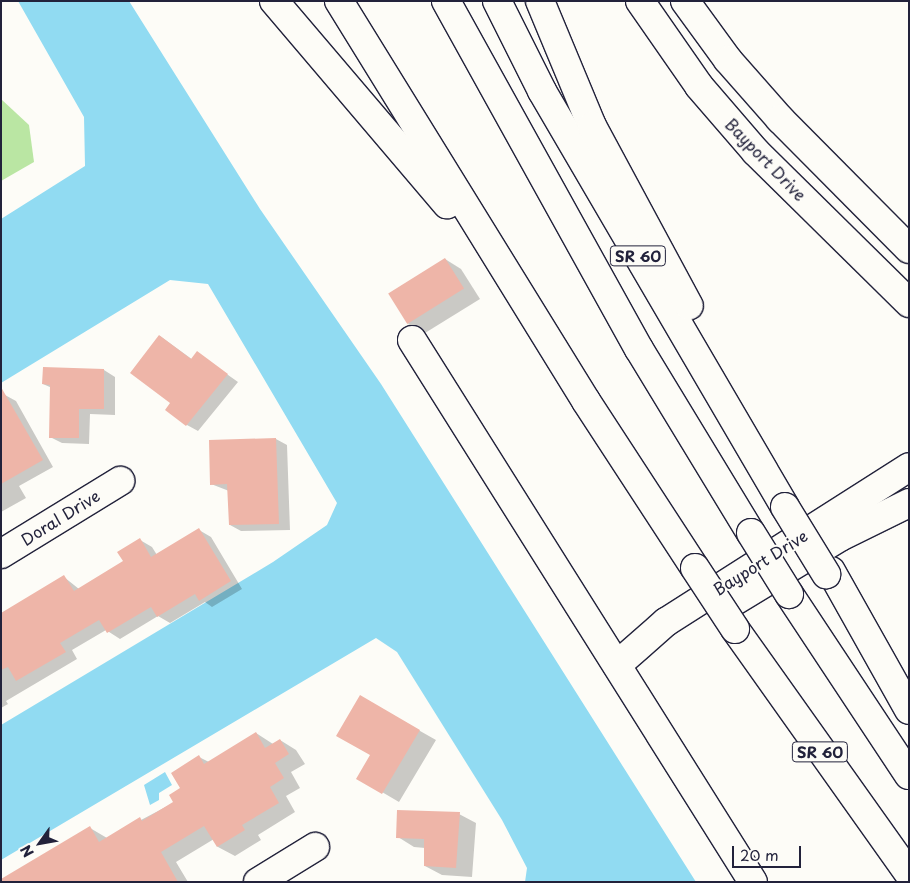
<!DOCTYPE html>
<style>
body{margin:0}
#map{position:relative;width:910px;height:883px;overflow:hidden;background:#fdfcf7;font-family:"Playpen Sans",sans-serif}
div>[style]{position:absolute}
.green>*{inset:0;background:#bae6a3}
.water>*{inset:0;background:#91dbf2}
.shadow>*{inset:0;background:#0003}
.building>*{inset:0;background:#eeb5a8;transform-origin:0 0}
.roads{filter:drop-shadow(1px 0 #22223b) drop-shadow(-1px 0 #22223b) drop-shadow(0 1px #22223b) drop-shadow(0 -1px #22223b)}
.minor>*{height:28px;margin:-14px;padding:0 14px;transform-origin:14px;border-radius:14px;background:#fdfcf7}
.highway>*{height:28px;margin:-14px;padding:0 14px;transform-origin:14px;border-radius:14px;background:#fdfcf7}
.bridges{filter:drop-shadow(1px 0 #22223b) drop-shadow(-1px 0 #22223b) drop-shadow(0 1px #22223b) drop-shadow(0 -1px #22223b)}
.highway-bridge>*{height:28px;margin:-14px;padding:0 14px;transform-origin:14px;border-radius:14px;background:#fdfcf7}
span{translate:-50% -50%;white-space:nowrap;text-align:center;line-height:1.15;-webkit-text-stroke:4px #fdfcf7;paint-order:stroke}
.shield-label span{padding:1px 4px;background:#fdfcf7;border:1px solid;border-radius:4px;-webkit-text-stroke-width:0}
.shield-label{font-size:15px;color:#22223b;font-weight:700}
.street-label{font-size:16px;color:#22223b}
.frame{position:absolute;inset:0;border:2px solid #22223b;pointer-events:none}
.north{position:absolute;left:15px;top:818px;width:50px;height:50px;-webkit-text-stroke:4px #fdfcf7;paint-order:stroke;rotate:238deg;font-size:14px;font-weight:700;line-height:20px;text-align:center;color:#22223b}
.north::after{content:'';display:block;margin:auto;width:18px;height:22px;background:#22223b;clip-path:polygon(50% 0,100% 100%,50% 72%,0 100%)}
.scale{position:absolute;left:732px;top:846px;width:69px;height:22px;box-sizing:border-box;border:2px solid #22223b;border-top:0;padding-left:6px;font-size:15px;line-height:18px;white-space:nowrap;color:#22223b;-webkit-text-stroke:4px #fdfcf7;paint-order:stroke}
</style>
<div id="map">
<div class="green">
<i style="clip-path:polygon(1px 99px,29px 125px,34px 162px,1px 181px)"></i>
</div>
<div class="water">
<i style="clip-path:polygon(18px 1px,129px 1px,260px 209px,381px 384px,696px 882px,525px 882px,527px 868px,502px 820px,397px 652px,376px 638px,1px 860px,1px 725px,273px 562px,327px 525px,337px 503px,208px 284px,170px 280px,1px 383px,1px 219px,85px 166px,84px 117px)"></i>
<i style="clip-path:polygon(165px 772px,172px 785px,159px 793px,159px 800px,150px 805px,144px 785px)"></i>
</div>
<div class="shadow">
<i style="clip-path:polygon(445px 259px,461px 269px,480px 299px,425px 333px,408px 324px)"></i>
<i style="clip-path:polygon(160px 336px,193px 360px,197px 353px,238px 382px,198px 431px,187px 425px,172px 403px)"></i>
<i style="clip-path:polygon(104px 370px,115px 377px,115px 415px,90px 414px,89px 444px,62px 443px,50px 437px,52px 388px,43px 384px)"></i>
<i style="clip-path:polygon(5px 395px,16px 401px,53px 467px,19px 486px,26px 498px,1px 512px,1px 397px)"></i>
<i style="clip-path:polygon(276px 439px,287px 445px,290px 530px,241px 531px,230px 525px,229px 491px,211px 484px)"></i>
<i style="clip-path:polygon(199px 530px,211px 537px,242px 589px,212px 607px,205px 602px,170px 623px,158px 616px,120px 639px,106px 630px,72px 650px,77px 659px,6px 701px,8px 704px,1px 708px,1px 614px,64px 577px,79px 589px,125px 561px,140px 540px,152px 547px,157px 555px)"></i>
<i style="clip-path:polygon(360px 697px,436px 740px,399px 802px,358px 778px,371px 755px)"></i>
<i style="clip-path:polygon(256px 733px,273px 744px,280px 740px,296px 750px,305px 764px,291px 772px,300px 788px,286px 796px,295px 812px,258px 835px,261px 840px,235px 856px,218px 847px,214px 839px,176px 862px,188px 882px,18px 882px,90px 828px,107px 838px,175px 802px,199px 757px,209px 762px)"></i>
<i style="clip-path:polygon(459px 814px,476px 823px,472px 877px,442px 875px,425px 866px,425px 848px,414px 847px,398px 837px)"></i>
</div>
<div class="building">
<i style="left:445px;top:258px;width:36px;height:67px;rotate:58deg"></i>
<i style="clip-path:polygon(159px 335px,191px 359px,197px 351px,228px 374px,186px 426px,165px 410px,170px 403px,130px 373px)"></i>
<i style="clip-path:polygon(43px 367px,104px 369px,104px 409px,79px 409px,79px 438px,49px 438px,50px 385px,42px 384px)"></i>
<i style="clip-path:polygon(1px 387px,43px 460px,1px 484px)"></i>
<i style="clip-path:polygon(276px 438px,279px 524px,229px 525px,227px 484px,210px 485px,209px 440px)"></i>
<i style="clip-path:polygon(199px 528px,231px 581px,199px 601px,195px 594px,157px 617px,151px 607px,107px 633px,99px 620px,60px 643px,66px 652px,16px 681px,8px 667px,1px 670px,1px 613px,64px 575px,74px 591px,123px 561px,117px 552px,140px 538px,151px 557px)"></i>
<i style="clip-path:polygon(360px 695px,420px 730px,382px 794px,356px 779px,370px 755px,336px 736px)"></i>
<i style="clip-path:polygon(256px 732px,265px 748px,280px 739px,289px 754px,275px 763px,284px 778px,270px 787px,279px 803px,242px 825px,245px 830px,217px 847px,204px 826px,161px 852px,178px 882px,1px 882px,1px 879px,90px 826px,99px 842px,140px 817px,142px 821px,173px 802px,169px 795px,180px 788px,171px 773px,199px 755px,204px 764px)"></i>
<i style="clip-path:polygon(397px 810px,460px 812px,456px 868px,424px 866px,424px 839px,396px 838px)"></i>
</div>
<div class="roads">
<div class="minor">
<i style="left:640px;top:1px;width:103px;rotate:55.2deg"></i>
<i style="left:699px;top:86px;width:87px;rotate:49.2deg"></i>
<i style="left:756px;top:152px;width:215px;rotate:44.6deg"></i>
<i style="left:685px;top:1px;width:73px;rotate:53.9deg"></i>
<i style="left:728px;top:60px;width:79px;rotate:48.6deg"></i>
<i style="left:780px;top:119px;width:183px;rotate:45.2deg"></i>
<i style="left:412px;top:340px;width:640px;rotate:57.82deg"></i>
<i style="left:1px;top:554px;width:140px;rotate:-31.5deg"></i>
<i style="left:728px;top:605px;width:131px;rotate:-31.3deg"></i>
<i style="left:840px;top:537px;width:77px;rotate:-26.2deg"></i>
<i style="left:617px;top:665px;width:65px;rotate:-41.3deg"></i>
<i style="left:666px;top:622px;width:288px;rotate:-32.5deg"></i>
<i style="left:258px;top:882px;width:67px;rotate:-31.6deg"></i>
</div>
<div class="highway">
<i style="left:274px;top:1px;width:267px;rotate:49.6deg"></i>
<i style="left:339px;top:1px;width:470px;rotate:58.3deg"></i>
<i style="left:586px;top:401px;width:199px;rotate:56.9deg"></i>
<i style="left:446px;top:1px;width:398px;rotate:61deg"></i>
<i style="left:639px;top:349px;width:215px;rotate:58.7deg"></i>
<i style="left:497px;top:1px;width:101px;rotate:63.4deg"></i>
<i style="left:542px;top:91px;width:482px;rotate:59.7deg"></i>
<i style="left:540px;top:1px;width:135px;rotate:67.4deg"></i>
<i style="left:592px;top:126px;width:204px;rotate:61.7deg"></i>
<i style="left:831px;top:571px;width:159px;rotate:60.7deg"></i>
<i style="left:789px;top:594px;width:217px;rotate:56.5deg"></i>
<i style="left:735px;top:629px;width:301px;rotate:54.6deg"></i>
</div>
</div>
<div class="bridges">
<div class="highway-bridge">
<i style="left:785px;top:507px;width:79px;rotate:58.5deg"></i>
<i style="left:751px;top:533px;width:72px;rotate:58.1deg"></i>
<i style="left:695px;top:568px;width:73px;rotate:56.7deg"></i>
</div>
</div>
<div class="shield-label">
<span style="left:638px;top:256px">SR 60</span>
<span style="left:820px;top:752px">SR 60</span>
</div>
<div class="street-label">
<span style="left:766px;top:159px;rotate:46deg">Bayport Drive</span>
<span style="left:60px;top:517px;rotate:-32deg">Doral Drive</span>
<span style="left:760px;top:562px;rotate:-32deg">Bayport Drive</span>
</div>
<div class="frame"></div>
<div class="north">N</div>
<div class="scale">20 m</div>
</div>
